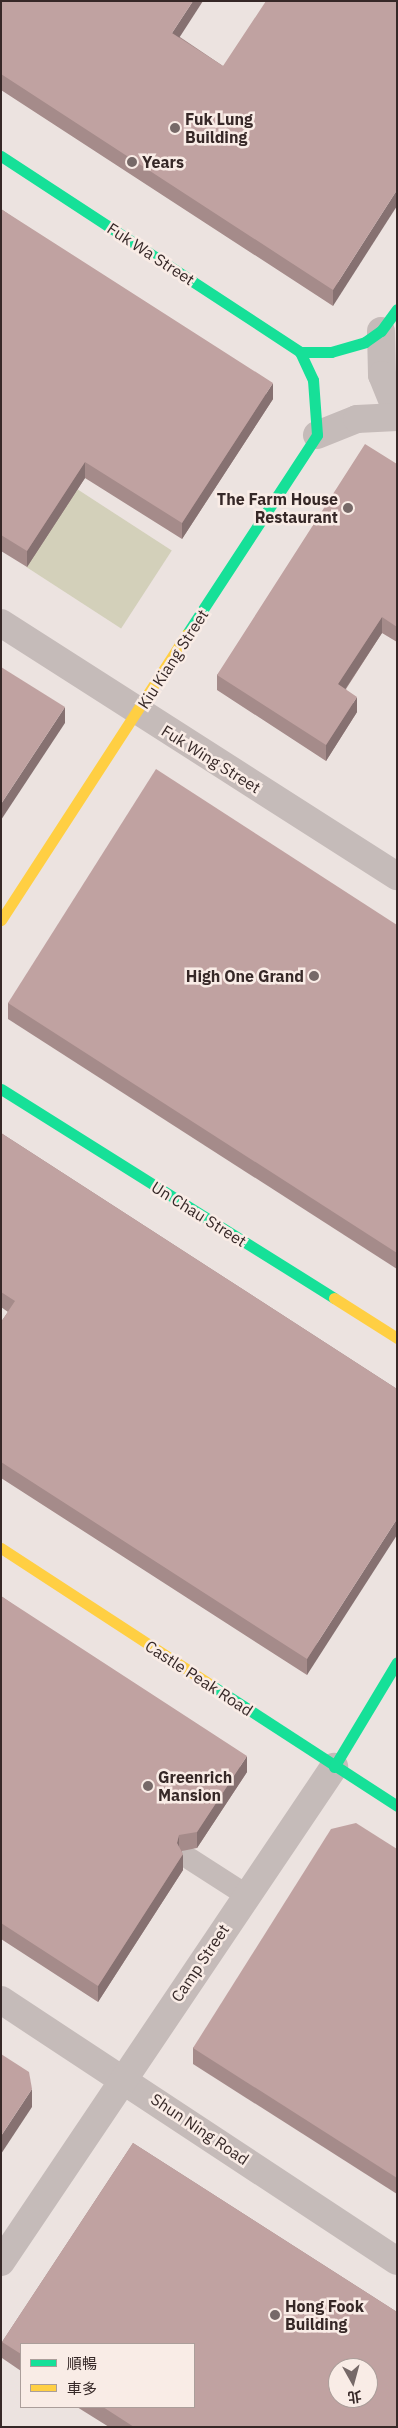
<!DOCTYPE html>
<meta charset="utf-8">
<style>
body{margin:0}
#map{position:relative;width:398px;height:2428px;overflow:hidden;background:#ece3e0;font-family:"IBM Plex Sans","Noto Sans TC",sans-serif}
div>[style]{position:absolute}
.green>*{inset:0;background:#d3d0ba;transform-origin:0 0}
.lane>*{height:22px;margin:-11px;padding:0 11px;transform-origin:11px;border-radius:11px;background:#c5bbb9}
.street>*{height:28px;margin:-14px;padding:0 14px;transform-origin:14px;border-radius:14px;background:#c5bbb9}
.fast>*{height:11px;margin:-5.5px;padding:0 5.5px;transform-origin:5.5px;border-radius:5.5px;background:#16e098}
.slow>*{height:11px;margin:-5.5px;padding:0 5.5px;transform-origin:5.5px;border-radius:5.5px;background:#ffcf43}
.wall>*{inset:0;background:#a58b8a}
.shaded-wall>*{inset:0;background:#867171}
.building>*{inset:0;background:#c0a2a1}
.dots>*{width:14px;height:14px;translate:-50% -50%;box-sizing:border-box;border:2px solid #f9ece6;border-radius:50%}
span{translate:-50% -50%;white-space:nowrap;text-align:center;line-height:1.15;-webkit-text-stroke:5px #f9ece6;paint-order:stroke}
.poi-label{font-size:16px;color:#362827;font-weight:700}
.left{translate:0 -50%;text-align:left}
.right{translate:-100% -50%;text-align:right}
.street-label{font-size:16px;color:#362827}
.frame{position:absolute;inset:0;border:2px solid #362827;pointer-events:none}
.legend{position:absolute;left:20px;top:2343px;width:175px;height:65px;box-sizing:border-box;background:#f9ece6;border:1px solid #ab9e9a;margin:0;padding:6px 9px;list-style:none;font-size:15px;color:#362827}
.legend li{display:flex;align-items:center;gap:10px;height:25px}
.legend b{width:25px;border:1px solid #ab9e9a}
.north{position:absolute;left:328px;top:2358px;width:50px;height:50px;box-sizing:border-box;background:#f9ece6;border:1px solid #ab9e9a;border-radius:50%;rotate:173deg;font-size:14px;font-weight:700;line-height:20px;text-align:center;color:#362827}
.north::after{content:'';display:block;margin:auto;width:18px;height:22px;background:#766968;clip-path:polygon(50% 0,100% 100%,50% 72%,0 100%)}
</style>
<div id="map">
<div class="green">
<i style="left:77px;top:489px;width:113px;height:93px;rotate:33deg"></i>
</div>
<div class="lane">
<i style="left:190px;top:1859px;width:67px;rotate:32.7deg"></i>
</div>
<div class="street">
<i style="left:381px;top:331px;width:44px;rotate:88.7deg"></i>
<i style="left:382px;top:375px;width:40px;rotate:68deg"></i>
<i style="left:317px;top:435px;width:43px;rotate:-21.8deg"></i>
<i style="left:357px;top:419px;width:40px;rotate:-2.9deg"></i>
<i style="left:1px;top:623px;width:470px;rotate:32.6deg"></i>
<i style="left:1px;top:2000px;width:474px;rotate:33.4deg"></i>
<i style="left:1px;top:2262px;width:597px;rotate:-56.07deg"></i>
</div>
<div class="fast">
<i style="left:1px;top:156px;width:358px;rotate:33.2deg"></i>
<i style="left:300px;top:352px;width:31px;rotate:65deg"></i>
<i style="left:313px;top:380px;width:55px;rotate:85.8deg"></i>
<i style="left:317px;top:435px;width:238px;rotate:123.2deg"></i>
<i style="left:300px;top:352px;width:31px"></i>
<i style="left:331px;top:352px;width:35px;rotate:-16deg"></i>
<i style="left:365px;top:342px;width:19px;rotate:-35deg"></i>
<i style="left:381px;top:331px;width:27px;rotate:-54deg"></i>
<i style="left:1px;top:1089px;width:393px;rotate:32.1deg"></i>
<i style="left:211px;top:1685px;width:222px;rotate:33deg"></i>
<i style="left:334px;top:1767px;width:122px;rotate:-59deg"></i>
</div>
<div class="slow">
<i style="left:1px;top:920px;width:341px;rotate:-57deg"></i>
<i style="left:334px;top:1298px;width:75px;rotate:32.4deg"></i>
<i style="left:1px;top:1548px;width:251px;rotate:33.1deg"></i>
</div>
<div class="wall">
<i style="clip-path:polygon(1px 1px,180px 37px,223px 66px,396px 1px,333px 306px,1px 90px)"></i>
<i style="clip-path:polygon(1px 209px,273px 399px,182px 539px,85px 478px,27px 567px,1px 551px)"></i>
<i style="clip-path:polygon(397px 464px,397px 642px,382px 633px,346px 689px,357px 712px,326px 761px,217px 690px,217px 675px)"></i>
<i style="clip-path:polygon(397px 925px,397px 1269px,8px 1019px,8px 1003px)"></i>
<i style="clip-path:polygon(1px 1133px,397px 1389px,307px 1675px,1px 1478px,1px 1322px,8px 1312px,1px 1307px)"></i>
<i style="clip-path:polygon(1px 1596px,247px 1772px,197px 1848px,182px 1851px,183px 1870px,98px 2002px,1px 1939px)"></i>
<i style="clip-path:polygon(397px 1849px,397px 2194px,193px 2064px,193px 2048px)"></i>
<i style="clip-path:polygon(evenodd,133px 2143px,397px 2312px,397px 2427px,109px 2427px,77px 2407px,194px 2407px,194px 2344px,21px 2344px,21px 2371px,2px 2358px,2px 2342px,133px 2143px,338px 2368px,368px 2368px,368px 2398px,338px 2398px,338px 2368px)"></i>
</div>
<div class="shaded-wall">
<i style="clip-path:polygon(193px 1px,203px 1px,172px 49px,172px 33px)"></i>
<i style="clip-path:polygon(397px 190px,397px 206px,333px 306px,333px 290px)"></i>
<i style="clip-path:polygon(273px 383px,273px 399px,182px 539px,182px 523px)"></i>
<i style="clip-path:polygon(85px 462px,85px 478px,27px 567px,27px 551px)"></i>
<i style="clip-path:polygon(382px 617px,382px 633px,338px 700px,338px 684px)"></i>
<i style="clip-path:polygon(357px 697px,357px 712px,326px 761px,326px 745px)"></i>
<i style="clip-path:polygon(65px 707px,65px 723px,1px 820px,1px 804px)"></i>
<i style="clip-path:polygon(397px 1519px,397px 1535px,307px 1675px,307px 1659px)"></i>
<i style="clip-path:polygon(247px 1756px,247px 1772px,197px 1848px,197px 1832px)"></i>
<i style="clip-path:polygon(179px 1835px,179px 1852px,177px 1843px)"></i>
<i style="clip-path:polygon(183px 1854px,183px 1870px,98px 2002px,98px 1986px)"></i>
<i style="clip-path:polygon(32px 2089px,32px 2107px,1px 2154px,1px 2136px)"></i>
</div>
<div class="building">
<i style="clip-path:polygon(1px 1px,193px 1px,172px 33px,223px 66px,266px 1px,396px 1px,397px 2px,397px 190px,333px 290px,1px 74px)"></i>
<i style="clip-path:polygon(1px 209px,273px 383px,182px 523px,85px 462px,27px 551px,1px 535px)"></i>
<i style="clip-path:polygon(365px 444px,397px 464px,397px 627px,382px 617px,338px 684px,357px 697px,326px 745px,217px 675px)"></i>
<i style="clip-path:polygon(1px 667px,65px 707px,1px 804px)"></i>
<i style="clip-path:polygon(156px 769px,397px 925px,397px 1253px,8px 1003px)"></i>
<i style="clip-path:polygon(1px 1133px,397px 1389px,397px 1519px,307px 1659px,1px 1462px,1px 1322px,15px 1301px,1px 1292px)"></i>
<i style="clip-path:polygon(1px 1596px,247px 1756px,197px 1832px,179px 1835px,177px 1843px,183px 1854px,98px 1986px,1px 1923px)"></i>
<i style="clip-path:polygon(356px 1823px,397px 1849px,397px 2178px,193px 2048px,331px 1829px)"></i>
<i style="clip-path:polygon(1px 2054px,29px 2072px,32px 2089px,1px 2136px)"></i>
<i style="clip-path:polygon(evenodd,133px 2143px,397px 2312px,397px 2427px,134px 2427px,103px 2407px,194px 2407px,194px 2344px,21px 2344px,21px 2354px,2px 2342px,133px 2143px,338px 2368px,368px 2368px,368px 2398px,338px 2398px,338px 2368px)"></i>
</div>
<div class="dots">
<i style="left:175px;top:128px;background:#766968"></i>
<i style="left:132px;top:162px;background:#766968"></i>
<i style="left:348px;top:508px;background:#766968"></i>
<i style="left:314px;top:976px;background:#766968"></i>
<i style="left:148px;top:1786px;background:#766968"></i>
<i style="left:275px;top:2315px;background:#766968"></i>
</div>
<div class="poi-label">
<span class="left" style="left:185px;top:128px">Fuk Lung<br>Building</span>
<span class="left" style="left:142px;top:162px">Years</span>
<span class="right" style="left:338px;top:508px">The Farm House<br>Restaurant</span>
<span class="right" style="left:304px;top:976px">High One Grand</span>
<span class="left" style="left:158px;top:1786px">Greenrich<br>Mansion</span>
<span class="left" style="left:285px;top:2315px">Hong Fook<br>Building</span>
</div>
<div class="street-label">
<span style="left:151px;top:254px;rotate:33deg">Fuk Wa Street</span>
<span style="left:173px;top:659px;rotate:-57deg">Kiu Kiang Street</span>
<span style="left:211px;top:759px;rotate:32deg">Fuk Wing Street</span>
<span style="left:199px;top:1214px;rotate:32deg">Un Chau Street</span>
<span style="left:199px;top:1678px;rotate:33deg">Castle Peak Road</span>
<span style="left:200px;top:1963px;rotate:-56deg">Camp Street</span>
<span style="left:200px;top:2129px;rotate:34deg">Shun Ning Road</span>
</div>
<div class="frame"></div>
<ul class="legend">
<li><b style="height:6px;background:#16e098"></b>順暢</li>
<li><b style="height:6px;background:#ffcf43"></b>車多</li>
</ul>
<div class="north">北</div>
</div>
